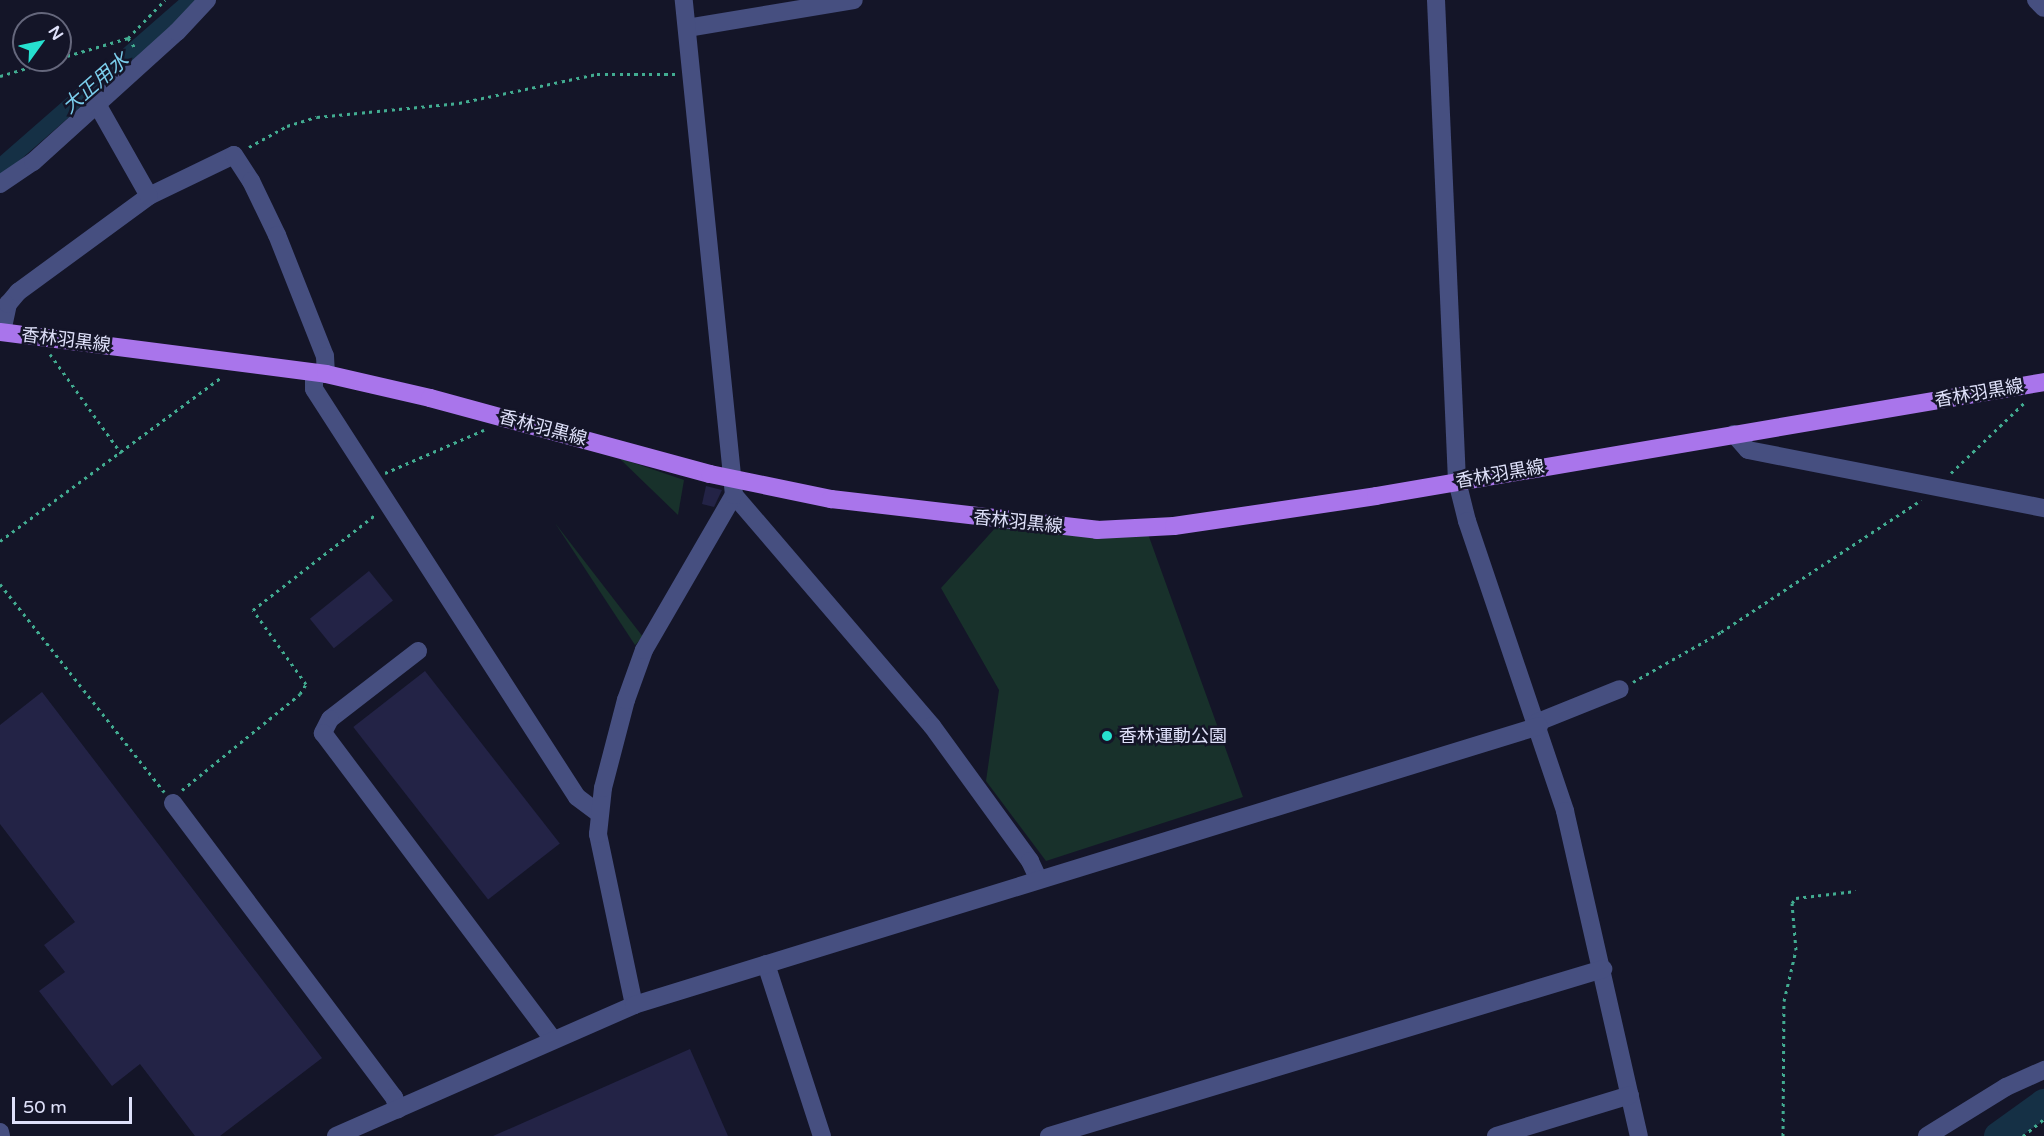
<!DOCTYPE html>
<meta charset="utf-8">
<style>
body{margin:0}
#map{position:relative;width:2044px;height:1136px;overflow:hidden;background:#141528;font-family:"Varela Round","Noto Sans JP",sans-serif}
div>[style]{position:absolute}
.green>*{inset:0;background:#18312b}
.canal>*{height:16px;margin:-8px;padding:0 8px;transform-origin:8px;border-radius:8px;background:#153045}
.river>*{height:28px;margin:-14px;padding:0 14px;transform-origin:14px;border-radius:14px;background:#153045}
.building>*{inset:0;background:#232346;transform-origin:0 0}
.path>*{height:3px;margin-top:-1.5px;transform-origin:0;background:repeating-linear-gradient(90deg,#42ac91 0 3px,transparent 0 7.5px)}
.minor>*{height:18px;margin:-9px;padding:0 9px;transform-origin:9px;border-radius:9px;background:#464f80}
.major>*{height:18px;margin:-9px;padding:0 9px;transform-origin:9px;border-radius:9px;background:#a975eb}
.dots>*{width:16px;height:16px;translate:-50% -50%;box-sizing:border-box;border:3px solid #141528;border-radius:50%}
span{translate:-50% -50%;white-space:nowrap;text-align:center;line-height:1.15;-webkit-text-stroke:5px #141528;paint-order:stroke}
.street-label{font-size:18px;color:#dfe1fa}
.poi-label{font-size:18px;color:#dfe1fa}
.left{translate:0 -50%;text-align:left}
.water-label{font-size:20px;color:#7bceec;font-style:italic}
.north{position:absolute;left:12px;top:12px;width:60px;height:60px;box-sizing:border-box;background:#141528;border:2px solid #65677c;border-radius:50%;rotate:57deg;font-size:16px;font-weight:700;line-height:24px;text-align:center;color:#dfe1fa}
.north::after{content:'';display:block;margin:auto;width:21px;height:27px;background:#26e0cf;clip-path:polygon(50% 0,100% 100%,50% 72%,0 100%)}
.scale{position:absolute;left:12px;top:1097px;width:120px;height:27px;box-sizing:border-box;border:3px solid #dfe1fa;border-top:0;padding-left:8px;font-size:18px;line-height:21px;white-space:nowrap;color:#dfe1fa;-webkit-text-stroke:4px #141528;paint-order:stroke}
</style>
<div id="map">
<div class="green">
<i style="clip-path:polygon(619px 458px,684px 480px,678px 515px)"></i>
<i style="clip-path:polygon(555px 523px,643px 637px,635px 645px)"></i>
<i style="clip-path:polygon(997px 526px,1148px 534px,1243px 797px,1046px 861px,986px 781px,999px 690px,941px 588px)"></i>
</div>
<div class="canal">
<i style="left:0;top:167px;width:254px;rotate:-41.2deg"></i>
</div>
<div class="river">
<i style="left:1998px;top:1136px;width:57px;rotate:-35.7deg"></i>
</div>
<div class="building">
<i style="clip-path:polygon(706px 486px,722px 490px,714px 507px,702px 504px)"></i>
<i style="left:369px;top:571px;width:38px;height:76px;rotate:51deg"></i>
<i style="left:425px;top:671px;width:219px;height:91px;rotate:52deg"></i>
<i style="clip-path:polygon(42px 692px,322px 1058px,220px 1136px,195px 1136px,140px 1064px,112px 1086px,39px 991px,65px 972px,44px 945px,75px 922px,0 824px,0 725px)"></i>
<i style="clip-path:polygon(690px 1049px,728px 1136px,493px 1136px)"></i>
</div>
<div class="path">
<i style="left:128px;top:38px;width:14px;rotate:54deg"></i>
<i style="left:60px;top:58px;width:71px;rotate:-16.4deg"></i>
<i style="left:128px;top:38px;width:53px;rotate:-45.8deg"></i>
<i style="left:0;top:76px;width:56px;rotate:-16.5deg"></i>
<i style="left:249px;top:147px;width:43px;rotate:-28.9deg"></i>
<i style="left:287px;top:126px;width:31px;rotate:-17deg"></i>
<i style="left:317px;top:117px;width:143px;rotate:-5.6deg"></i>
<i style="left:459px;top:103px;width:141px;rotate:-11.9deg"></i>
<i style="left:597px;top:74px;width:79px"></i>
<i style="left:50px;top:354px;width:122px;rotate:54.4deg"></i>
<i style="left:385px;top:473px;width:108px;rotate:-23.5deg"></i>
<i style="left:1951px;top:473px;width:101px;rotate:-43.8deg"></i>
<i style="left:0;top:541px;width:277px;rotate:-36.5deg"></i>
<i style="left:0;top:584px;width:265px;rotate:51.7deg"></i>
<i style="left:1633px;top:682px;width:101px;rotate:-29.6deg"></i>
<i style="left:1721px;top:632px;width:240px;rotate:-33.4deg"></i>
<i style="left:182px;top:790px;width:152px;rotate:-39.1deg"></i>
<i style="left:300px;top:694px;width:12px;rotate:-59deg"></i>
<i style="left:306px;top:684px;width:91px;rotate:-125.6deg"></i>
<i style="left:253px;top:610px;width:155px;rotate:-37.9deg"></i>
<i style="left:1783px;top:1136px;width:135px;rotate:-89.6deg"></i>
<i style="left:1784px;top:1001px;width:52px;rotate:-76.8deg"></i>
<i style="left:1796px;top:950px;width:47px;rotate:-94.9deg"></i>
<i style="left:1792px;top:903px;width:6px;rotate:-51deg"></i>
<i style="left:1796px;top:898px;width:60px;rotate:-6.7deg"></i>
<i style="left:2023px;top:1136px;width:27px;rotate:-39deg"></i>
</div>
<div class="minor">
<i style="left:1436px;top:0;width:481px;rotate:87.5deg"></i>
<i style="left:1457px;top:481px;width:41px;rotate:76deg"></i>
<i style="left:1467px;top:521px;width:306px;rotate:71.3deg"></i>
<i style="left:1565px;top:811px;width:333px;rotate:77.2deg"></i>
<i style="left:2036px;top:0;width:11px;rotate:45deg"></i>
<i style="left:687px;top:28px;width:169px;rotate:-9.5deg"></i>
<i style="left:0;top:184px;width:40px;rotate:-34deg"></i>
<i style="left:33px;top:162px;width:194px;rotate:-42.1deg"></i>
<i style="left:177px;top:32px;width:44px;rotate:-46.8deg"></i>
<i style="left:149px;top:196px;width:94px;rotate:-25.8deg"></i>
<i style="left:234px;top:155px;width:31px;rotate:57deg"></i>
<i style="left:251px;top:181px;width:60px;rotate:64.3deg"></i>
<i style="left:277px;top:235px;width:130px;rotate:68.4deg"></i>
<i style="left:325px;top:356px;width:18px;rotate:87deg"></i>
<i style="left:2px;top:332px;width:29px;rotate:-78deg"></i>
<i style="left:8px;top:304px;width:16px;rotate:-50deg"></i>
<i style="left:18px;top:292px;width:162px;rotate:-36.2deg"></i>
<i style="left:149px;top:196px;width:106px;rotate:-119.5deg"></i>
<i style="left:314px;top:373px;width:16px;rotate:90deg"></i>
<i style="left:314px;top:389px;width:485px;rotate:57.2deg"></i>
<i style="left:577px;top:797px;width:26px;rotate:37deg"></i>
<i style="left:1734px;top:434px;width:21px;rotate:49deg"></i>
<i style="left:1748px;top:450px;width:302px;rotate:11.1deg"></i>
<i style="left:734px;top:495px;width:304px;rotate:49.4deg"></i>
<i style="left:932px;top:726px;width:167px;rotate:54deg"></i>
<i style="left:1030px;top:861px;width:19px;rotate:65deg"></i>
<i style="left:418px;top:651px;width:111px;rotate:142.3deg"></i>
<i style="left:330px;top:719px;width:16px;rotate:117deg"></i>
<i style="left:323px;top:733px;width:383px;rotate:53.1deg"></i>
<i style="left:1538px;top:722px;width:88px;rotate:-21.9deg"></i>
<i style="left:173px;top:803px;width:368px;rotate:53.1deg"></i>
<i style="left:394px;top:1097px;width:13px;rotate:72deg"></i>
<i style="left:766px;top:964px;width:181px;rotate:72deg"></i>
<i style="left:634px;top:1005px;width:175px;rotate:-101.9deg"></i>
<i style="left:598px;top:834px;width:46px;rotate:-83.8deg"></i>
<i style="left:603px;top:788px;width:91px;rotate:-75.4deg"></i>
<i style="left:626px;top:700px;width:53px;rotate:-70.2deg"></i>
<i style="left:644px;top:650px;width:179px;rotate:-59.9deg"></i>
<i style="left:734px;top:495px;width:498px;rotate:-95.8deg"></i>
<i style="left:0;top:1132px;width:4px;rotate:76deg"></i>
<i style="left:336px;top:1136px;width:326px;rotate:-23.7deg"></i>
<i style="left:634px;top:1005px;width:947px;rotate:-17.13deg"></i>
<i style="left:1049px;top:1136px;width:579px;rotate:-16.78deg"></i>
<i style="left:1496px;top:1136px;width:140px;rotate:-17deg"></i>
<i style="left:1927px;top:1136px;width:93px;rotate:-31.8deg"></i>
<i style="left:2006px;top:1087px;width:42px;rotate:-24.1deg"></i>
</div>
<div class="major">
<i style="left:0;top:332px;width:329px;rotate:7.3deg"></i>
<i style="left:326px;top:374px;width:107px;rotate:13deg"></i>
<i style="left:430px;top:398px;width:290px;rotate:15.2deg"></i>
<i style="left:710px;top:474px;width:124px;rotate:11.7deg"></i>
<i style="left:831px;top:499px;width:268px;rotate:6.6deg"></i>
<i style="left:1097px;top:530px;width:77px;rotate:-3deg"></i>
<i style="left:1174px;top:526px;width:204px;rotate:-8.4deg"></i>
<i style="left:1376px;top:496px;width:678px;rotate:-9.68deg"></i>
</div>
<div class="dots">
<i style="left:1107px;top:736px;background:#26e0cf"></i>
</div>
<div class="street-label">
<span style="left:66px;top:340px;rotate:7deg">香林羽黒線</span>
<span style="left:1979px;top:393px;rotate:-10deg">香林羽黒線</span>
<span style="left:543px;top:428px;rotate:15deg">香林羽黒線</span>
<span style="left:1500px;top:474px;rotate:-10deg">香林羽黒線</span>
<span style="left:1018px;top:522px;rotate:6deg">香林羽黒線</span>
</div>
<div class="poi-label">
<span class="left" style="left:1119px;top:736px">香林運動公園</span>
</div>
<div class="water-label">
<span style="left:96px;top:84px;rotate:-41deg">大正用水</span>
</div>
<div class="north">N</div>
<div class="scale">50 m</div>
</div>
